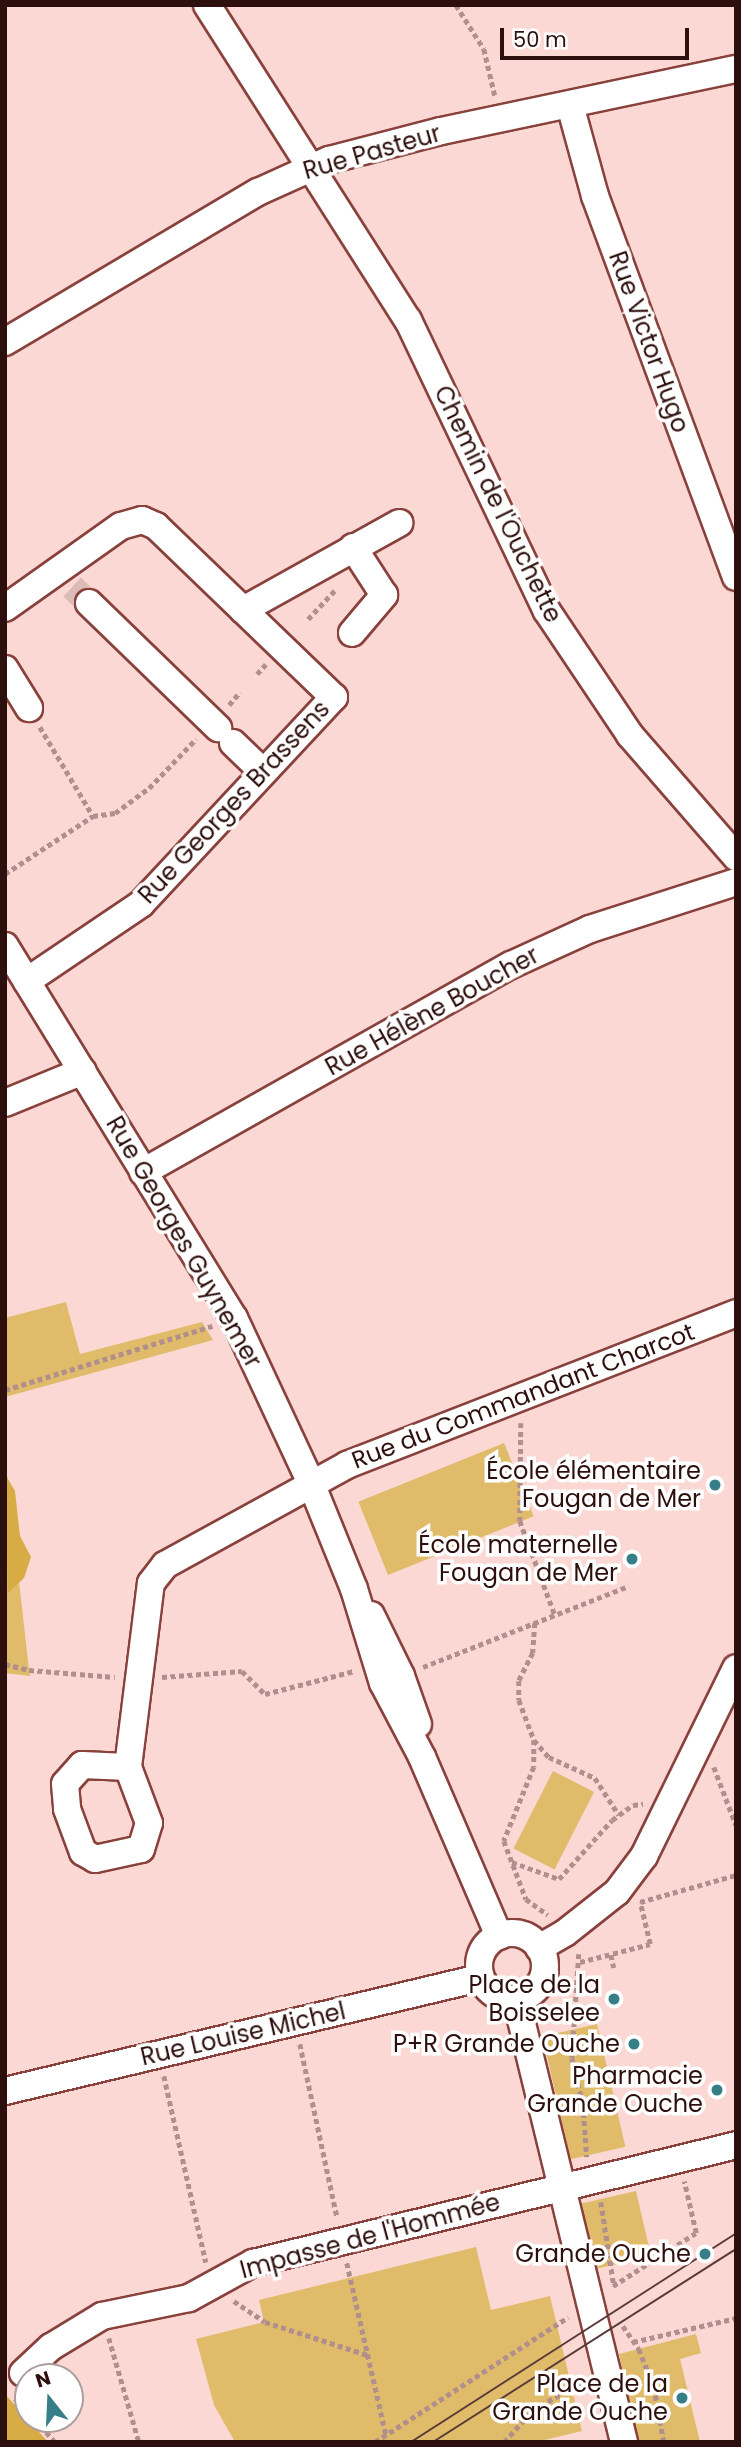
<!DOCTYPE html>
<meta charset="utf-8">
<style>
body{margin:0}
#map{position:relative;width:741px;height:2447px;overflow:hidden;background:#fbd8d4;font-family:Poppins,sans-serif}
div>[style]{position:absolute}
.green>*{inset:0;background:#dfbb6a;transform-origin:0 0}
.forest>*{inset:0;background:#d7ac45}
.minor-tunnel>*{height:26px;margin-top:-13px;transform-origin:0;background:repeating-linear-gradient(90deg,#dcbab6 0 26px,transparent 0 39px)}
.path>*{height:4.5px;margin-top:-2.25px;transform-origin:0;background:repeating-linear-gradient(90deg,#b08f8c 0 5px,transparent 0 8.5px)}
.roads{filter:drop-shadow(2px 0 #89413b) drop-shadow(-2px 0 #89413b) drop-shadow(0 2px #89413b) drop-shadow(0 -2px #89413b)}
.minor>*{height:26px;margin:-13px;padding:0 13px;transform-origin:13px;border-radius:13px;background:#fff}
.minor>.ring{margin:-13px;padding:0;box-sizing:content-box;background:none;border:26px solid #fff;border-radius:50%}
.tram>*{height:2px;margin:-1px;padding:0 1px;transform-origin:1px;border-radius:1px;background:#583937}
.dots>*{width:19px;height:19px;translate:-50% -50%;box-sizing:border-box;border:4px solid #fff;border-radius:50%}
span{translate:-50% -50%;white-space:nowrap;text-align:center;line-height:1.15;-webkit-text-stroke:7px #fff;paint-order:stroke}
.street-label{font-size:24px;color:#2d0f0d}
.poi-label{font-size:24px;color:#2d0f0d}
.right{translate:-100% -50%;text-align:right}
.frame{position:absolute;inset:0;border:7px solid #2d0f0d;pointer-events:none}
.north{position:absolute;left:14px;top:2363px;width:70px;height:70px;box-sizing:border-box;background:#fff;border:2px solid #ab9f9e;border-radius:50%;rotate:342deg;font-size:19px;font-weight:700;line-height:28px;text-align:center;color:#2d0f0d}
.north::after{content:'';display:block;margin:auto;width:24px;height:32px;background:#377f88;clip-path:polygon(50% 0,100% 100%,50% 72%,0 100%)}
.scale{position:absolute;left:500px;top:28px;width:189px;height:32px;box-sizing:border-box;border:4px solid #2d0f0d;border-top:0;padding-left:9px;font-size:21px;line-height:24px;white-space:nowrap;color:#2d0f0d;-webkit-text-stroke:5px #fff;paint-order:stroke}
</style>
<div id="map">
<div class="green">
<i style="clip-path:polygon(66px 1302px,80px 1354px,202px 1322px,213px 1340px,5px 1397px,5px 1318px)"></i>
<i style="left:504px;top:1443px;width:79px;height:157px;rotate:68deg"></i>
<i style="clip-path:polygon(5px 1457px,29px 1670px,30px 1676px,5px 1673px)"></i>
<i style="left:553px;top:1771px;width:46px;height:87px;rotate:27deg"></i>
<i style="left:597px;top:2024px;width:126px;height:56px;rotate:77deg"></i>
<i style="left:636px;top:2191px;width:67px;height:58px;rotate:77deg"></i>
<i style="clip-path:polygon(476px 2247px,491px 2310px,550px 2296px,582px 2431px,536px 2442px,235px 2442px,214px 2405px,196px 2339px,264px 2322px,259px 2300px)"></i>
<i style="clip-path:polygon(696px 2334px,701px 2353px,680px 2359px,700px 2442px,639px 2442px,619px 2354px)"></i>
</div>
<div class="forest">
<i style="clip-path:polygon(5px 1474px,15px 1491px,20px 1536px,31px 1557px,24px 1578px,8px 1593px)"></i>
<i style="clip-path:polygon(5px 2394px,48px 2442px,5px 2442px)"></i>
</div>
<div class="minor-tunnel">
<i style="left:72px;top:587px;width:23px;rotate:43deg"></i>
</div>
<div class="path">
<i style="left:456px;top:5px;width:52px;rotate:57.5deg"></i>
<i style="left:484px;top:49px;width:48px;rotate:76.8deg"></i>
<i style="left:308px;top:619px;width:41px;rotate:-47deg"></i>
<i style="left:257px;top:674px;width:13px;rotate:-48deg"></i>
<i style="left:229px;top:705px;width:17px;rotate:-50deg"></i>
<i style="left:40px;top:727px;width:104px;rotate:59.2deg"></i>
<i style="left:5px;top:874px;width:105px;rotate:-33.4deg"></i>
<i style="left:93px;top:816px;width:22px;rotate:-8deg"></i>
<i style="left:115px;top:813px;width:42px;rotate:-36.3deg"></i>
<i style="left:149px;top:788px;width:68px;rotate:-46.2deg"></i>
<i style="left:5px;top:1390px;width:217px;rotate:-17.2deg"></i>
<i style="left:521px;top:1423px;width:98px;rotate:90.6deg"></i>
<i style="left:520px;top:1521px;width:100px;rotate:69.6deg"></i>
<i style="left:535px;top:1623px;width:30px;rotate:94deg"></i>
<i style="left:533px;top:1653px;width:31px;rotate:117deg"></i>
<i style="left:519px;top:1681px;width:19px;rotate:90deg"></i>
<i style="left:519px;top:1700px;width:43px;rotate:69.4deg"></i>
<i style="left:534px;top:1740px;width:23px;rotate:49deg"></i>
<i style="left:549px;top:1757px;width:51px;rotate:24.5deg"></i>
<i style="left:595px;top:1778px;width:44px;rotate:57deg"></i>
<i style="left:5px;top:1664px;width:25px;rotate:14deg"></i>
<i style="left:29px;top:1670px;width:86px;rotate:4.7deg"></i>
<i style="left:423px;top:1667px;width:221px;rotate:-21.5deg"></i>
<i style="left:162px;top:1677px;width:80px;rotate:-4.3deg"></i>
<i style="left:242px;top:1671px;width:33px;rotate:45deg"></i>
<i style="left:265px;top:1694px;width:92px;rotate:-14.5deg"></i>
<i style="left:534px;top:1740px;width:27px;rotate:90deg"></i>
<i style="left:534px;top:1767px;width:80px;rotate:112.1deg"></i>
<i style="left:504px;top:1841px;width:62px;rotate:69.2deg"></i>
<i style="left:526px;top:1899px;width:27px;rotate:36deg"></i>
<i style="left:714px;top:1767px;width:62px;rotate:69.2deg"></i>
<i style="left:512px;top:1862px;width:50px;rotate:19.9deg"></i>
<i style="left:559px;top:1879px;width:79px;rotate:-48.1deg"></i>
<i style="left:612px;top:1820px;width:26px;rotate:-36deg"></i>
<i style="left:633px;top:1805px;width:10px;rotate:-6deg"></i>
<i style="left:579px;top:1954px;width:104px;rotate:93.9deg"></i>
<i style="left:572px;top:2058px;width:47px;rotate:76.6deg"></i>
<i style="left:583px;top:2104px;width:53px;rotate:85.7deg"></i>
<i style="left:611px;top:1955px;width:13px;rotate:77deg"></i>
<i style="left:580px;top:1962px;width:72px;rotate:-14.4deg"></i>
<i style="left:650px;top:1944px;width:43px;rotate:-103.4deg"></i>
<i style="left:640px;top:1902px;width:100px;rotate:-15.7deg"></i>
<i style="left:300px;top:2044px;width:177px;rotate:77.9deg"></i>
<i style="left:164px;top:2076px;width:191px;rotate:77.3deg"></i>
<i style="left:601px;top:2202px;width:85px;rotate:81.2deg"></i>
<i style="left:347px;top:2263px;width:175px;rotate:77.2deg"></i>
<i style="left:613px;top:2286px;width:98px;rotate:-32.6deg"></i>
<i style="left:696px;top:2233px;width:53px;rotate:-103deg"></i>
<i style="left:234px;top:2301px;width:37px;rotate:34deg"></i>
<i style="left:265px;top:2322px;width:108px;rotate:17.8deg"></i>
<i style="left:623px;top:2326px;width:28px;rotate:55deg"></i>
<i style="left:639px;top:2349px;width:41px;rotate:68.5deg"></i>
<i style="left:654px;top:2387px;width:56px;rotate:79.7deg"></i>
<i style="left:109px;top:2338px;width:108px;rotate:73.9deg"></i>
<i style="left:633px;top:2342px;width:106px;rotate:-13.1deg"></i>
<i style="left:15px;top:2398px;width:19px;rotate:47deg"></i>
<i style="left:35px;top:2419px;width:30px;rotate:49deg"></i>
<i style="left:375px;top:2442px;width:230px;rotate:-32.9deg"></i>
<i style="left:504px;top:2442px;width:43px;rotate:-47.8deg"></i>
<i style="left:533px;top:2410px;width:60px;rotate:-30deg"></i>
</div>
<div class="roads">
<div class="minor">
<i style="left:207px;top:5px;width:374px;rotate:57.5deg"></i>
<i style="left:408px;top:320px;width:322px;rotate:64.5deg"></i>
<i style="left:547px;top:611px;width:149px;rotate:56.2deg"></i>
<i style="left:630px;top:735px;width:162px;rotate:49deg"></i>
<i style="left:570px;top:105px;width:94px;rotate:74.6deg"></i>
<i style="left:595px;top:196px;width:406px;rotate:69.7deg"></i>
<i style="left:5px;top:342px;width:294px;rotate:-30.7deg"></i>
<i style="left:258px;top:192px;width:78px;rotate:-24.3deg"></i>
<i style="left:329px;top:160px;width:116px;rotate:-14.5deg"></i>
<i style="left:441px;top:131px;width:301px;rotate:-11.9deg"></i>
<i style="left:89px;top:603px;width:180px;rotate:44.1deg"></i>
<i style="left:5px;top:608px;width:142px;rotate:-35.3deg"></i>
<i style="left:121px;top:526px;width:22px;rotate:-16deg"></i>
<i style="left:142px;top:520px;width:15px;rotate:23deg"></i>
<i style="left:156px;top:526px;width:247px;rotate:43.9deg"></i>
<i style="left:334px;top:697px;width:283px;rotate:133deg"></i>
<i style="left:141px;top:904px;width:138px;rotate:146deg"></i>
<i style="left:243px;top:610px;width:179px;rotate:-29.1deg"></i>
<i style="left:352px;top:633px;width:50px;rotate:-49.9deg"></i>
<i style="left:384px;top:595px;width:57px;rotate:-122.9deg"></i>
<i style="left:5px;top:669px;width:46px;rotate:58.4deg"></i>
<i style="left:233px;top:743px;width:42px;rotate:44deg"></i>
<i style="left:5px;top:946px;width:437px;rotate:58.4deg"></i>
<i style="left:234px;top:1318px;width:182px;rotate:65deg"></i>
<i style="left:311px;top:1483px;width:114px;rotate:67.9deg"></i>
<i style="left:354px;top:1589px;width:98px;rotate:72.9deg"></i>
<i style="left:383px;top:1683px;width:84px;rotate:62.2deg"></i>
<i style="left:422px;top:1757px;width:195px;rotate:66.7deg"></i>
<i style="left:5px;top:1103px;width:84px;rotate:-22.3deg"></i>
<i style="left:143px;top:1172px;width:422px;rotate:-29.4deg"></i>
<i style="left:511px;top:965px;width:87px;rotate:-24.5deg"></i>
<i style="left:590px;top:929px;width:153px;rotate:-17.8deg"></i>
<i style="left:371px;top:1615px;width:68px;rotate:63.8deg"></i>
<i style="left:401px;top:1676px;width:51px;rotate:70.5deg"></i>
<i style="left:128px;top:1767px;width:46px;rotate:-177.5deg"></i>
<i style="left:82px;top:1765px;width:25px;rotate:132deg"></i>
<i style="left:65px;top:1784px;width:25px;rotate:85deg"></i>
<i style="left:67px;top:1809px;width:46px;rotate:69.6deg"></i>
<i style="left:83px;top:1852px;width:14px;rotate:30deg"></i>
<i style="left:95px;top:1859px;width:47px;rotate:-12.3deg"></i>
<i style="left:141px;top:1849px;width:27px;rotate:-73deg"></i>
<i style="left:149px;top:1823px;width:60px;rotate:-110.6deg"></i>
<i style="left:128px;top:1767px;width:185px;rotate:-82.9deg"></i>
<i style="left:151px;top:1583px;width:23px;rotate:-52deg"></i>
<i style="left:165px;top:1565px;width:208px;rotate:-28.8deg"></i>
<i style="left:347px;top:1465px;width:418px;rotate:-21.3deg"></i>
<i class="ring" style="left:479px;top:1933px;width:40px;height:40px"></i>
<i style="left:539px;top:1948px;width:30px;rotate:-30deg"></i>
<i style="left:565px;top:1933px;width:66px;rotate:-38.3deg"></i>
<i style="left:617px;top:1892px;width:45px;rotate:-53.1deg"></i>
<i style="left:644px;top:1856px;width:209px;rotate:-63.9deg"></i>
<i style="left:516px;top:1999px;width:456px;rotate:76.3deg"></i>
<i style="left:5px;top:2091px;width:489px;rotate:-13.4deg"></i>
<i style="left:23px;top:2373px;width:38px;rotate:-43deg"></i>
<i style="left:51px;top:2347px;width:60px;rotate:-31.3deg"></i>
<i style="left:102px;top:2316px;width:89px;rotate:-11.7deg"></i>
<i style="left:189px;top:2298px;width:73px;rotate:-28.7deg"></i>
<i style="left:253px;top:2263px;width:497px;rotate:-13.7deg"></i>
</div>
</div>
<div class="tram">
<i style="left:411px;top:2442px;width:386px;rotate:-32.7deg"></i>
<i style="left:433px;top:2442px;width:359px;rotate:-32.5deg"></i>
</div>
<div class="dots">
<i style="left:715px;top:1485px;background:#377f88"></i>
<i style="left:632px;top:1559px;background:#377f88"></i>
<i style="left:614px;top:1999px;background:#377f88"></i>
<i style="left:634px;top:2044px;background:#377f88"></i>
<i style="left:717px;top:2090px;background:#377f88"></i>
<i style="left:705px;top:2254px;background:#377f88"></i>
<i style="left:682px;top:2398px;background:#377f88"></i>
</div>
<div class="street-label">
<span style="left:372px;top:152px;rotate:-16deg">Rue Pasteur</span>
<span style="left:649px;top:342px;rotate:70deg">Rue Victor Hugo</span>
<span style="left:498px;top:504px;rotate:64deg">Chemin de l'Ouchette</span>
<span style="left:234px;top:802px;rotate:-47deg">Rue Georges Brassens</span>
<span style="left:432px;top:1011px;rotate:-29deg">Rue Hélène Boucher</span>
<span style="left:184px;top:1242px;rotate:60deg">Rue Georges Guynemer</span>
<span style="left:523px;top:1396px;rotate:-21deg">Rue du Commandant Charcot</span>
<span style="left:243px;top:2034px;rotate:-13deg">Rue Louise Michel</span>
<span style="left:370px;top:2236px;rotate:-15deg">Impasse de l'Hommée</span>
</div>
<div class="poi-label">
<span class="right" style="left:701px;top:1485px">École élémentaire<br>Fougan de Mer</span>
<span class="right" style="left:618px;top:1559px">École maternelle<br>Fougan de Mer</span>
<span class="right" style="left:600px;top:1999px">Place de la<br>Boisselee</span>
<span class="right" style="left:620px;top:2044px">P+R Grande Ouche</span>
<span class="right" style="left:703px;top:2090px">Pharmacie<br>Grande Ouche</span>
<span class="right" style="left:691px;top:2254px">Grande Ouche</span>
<span class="right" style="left:668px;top:2398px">Place de la<br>Grande Ouche</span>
</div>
<div class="frame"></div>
<div class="north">N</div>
<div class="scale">50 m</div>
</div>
